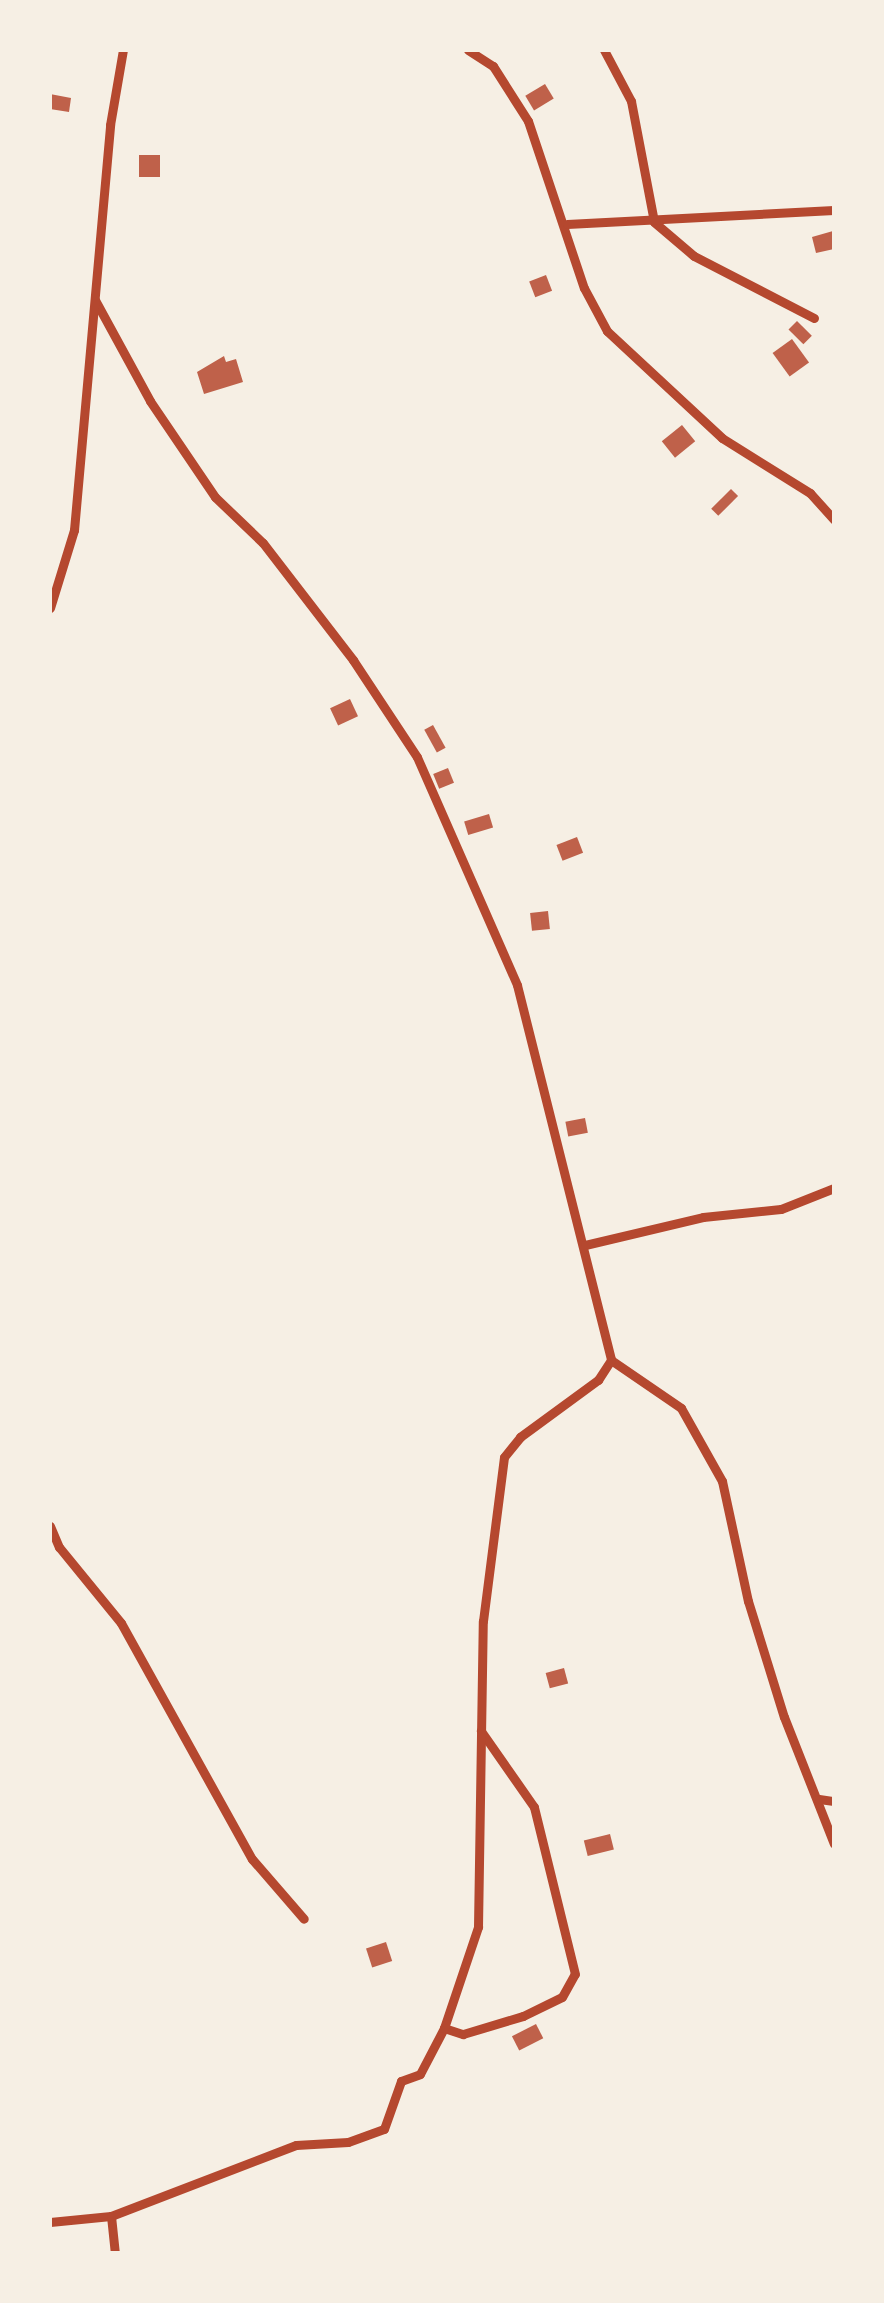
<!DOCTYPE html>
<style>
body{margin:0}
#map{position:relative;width:884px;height:2303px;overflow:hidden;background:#f6efe4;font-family:"Times New Roman",serif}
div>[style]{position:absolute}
.building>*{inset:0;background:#bf614a;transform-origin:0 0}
.minor>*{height:9px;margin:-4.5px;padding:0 4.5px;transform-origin:4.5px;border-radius:4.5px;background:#b5482f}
span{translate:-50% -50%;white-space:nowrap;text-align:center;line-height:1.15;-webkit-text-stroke:10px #f6efe4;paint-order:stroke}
.frame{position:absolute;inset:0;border:52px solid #f6efe4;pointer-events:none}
</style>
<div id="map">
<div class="building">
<i style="left:545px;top:84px;width:17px;height:23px;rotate:59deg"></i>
<i style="clip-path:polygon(50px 94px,71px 98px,69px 112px,50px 109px)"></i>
<i style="left:139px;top:155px;width:21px;height:22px"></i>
<i style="clip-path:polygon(833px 231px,834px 249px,816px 253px,812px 237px)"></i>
<i style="left:546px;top:275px;width:17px;height:18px;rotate:69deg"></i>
<i style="left:797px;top:321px;width:21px;height:12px;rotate:45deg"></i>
<i style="left:792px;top:339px;width:29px;height:24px;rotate:54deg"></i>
<i style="clip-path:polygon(224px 356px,226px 362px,236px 359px,243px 382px,204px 394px,197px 372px)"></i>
<i style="left:682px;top:425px;width:21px;height:26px;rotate:51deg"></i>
<i style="left:731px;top:489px;width:10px;height:28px;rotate:45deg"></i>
<i style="left:350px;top:699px;width:19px;height:22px;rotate:65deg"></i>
<i style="left:433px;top:725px;width:26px;height:10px;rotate:61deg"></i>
<i style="left:448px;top:768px;width:16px;height:16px;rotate:68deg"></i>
<i style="left:489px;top:814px;width:14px;height:26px;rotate:73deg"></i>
<i style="left:577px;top:837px;width:17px;height:22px;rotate:69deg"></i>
<i style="left:548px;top:911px;width:18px;height:18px;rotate:84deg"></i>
<i style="left:585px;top:1118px;width:15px;height:20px;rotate:79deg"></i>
<i style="left:564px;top:1668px;width:16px;height:19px;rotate:75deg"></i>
<i style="left:610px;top:1834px;width:16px;height:27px;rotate:76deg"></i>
<i style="left:386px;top:1942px;width:20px;height:21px;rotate:72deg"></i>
<i style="left:536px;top:2024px;width:16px;height:27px;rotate:63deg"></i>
</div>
<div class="minor">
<i style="left:468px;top:50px;width:30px;rotate:33deg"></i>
<i style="left:493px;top:66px;width:65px;rotate:57.5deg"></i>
<i style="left:528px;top:121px;width:176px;rotate:71.5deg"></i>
<i style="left:584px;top:288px;width:49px;rotate:61.9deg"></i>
<i style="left:607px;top:331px;width:157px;rotate:42.9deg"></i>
<i style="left:722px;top:438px;width:104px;rotate:32deg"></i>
<i style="left:810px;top:493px;width:36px;rotate:48deg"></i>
<i style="left:604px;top:50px;width:58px;rotate:62.1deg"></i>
<i style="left:631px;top:101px;width:123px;rotate:79.2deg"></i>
<i style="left:654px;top:222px;width:52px;rotate:40.4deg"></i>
<i style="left:694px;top:256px;width:135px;rotate:27.3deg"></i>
<i style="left:567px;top:224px;width:267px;rotate:-3deg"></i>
<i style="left:95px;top:300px;width:115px;rotate:61.4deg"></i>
<i style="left:150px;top:401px;width:116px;rotate:55.9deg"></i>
<i style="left:215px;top:497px;width:66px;rotate:43.8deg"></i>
<i style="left:263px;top:543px;width:148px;rotate:52.4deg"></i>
<i style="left:353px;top:660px;width:116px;rotate:56.6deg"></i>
<i style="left:417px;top:757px;width:249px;rotate:66.3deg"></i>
<i style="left:517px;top:985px;width:387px;rotate:75.9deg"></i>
<i style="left:611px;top:1360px;width:85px;rotate:34.4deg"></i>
<i style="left:681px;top:1408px;width:84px;rotate:60.7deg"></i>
<i style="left:722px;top:1481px;width:123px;rotate:77.8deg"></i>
<i style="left:748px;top:1601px;width:121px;rotate:72.8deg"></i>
<i style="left:784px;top:1717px;width:136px;rotate:68.5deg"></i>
<i style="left:50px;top:608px;width:82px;rotate:-72.9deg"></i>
<i style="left:74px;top:530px;width:407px;rotate:-84.9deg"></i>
<i style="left:110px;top:125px;width:76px;rotate:-80.2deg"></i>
<i style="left:585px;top:1245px;width:121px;rotate:-13.3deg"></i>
<i style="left:703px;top:1217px;width:78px;rotate:-5.9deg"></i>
<i style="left:781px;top:1209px;width:57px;rotate:-21.6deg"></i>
<i style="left:50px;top:1526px;width:23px;rotate:67deg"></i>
<i style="left:59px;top:1547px;width:98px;rotate:50.8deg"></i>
<i style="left:121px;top:1623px;width:270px;rotate:61deg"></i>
<i style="left:252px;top:1859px;width:79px;rotate:49.1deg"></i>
<i style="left:819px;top:1799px;width:15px;rotate:8deg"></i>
<i style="left:444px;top:2028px;width:20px;rotate:18deg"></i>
<i style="left:463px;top:2034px;width:63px;rotate:-16.7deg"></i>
<i style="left:523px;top:2016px;width:43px;rotate:-26deg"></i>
<i style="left:562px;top:1997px;width:26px;rotate:-61deg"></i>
<i style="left:575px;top:1974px;width:172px;rotate:-103.8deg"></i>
<i style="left:534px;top:1807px;width:93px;rotate:-124.9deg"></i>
<i style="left:111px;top:2216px;width:37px;rotate:84deg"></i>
<i style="left:50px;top:2222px;width:61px;rotate:-5.6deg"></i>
<i style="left:111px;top:2216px;width:198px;rotate:-21deg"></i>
<i style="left:296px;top:2145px;width:52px;rotate:-3.3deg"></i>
<i style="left:348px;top:2142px;width:38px;rotate:-20deg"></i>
<i style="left:384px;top:2129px;width:51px;rotate:-70.5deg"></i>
<i style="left:401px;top:2081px;width:20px;rotate:-20deg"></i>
<i style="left:420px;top:2074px;width:52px;rotate:-62.4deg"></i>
<i style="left:444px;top:2028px;width:107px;rotate:-71.4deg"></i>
<i style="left:478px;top:1927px;width:306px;rotate:-89.1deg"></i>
<i style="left:483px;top:1621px;width:165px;rotate:-82.7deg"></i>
<i style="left:504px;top:1457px;width:26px;rotate:-51deg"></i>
<i style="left:520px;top:1437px;width:97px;rotate:-36.2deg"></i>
<i style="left:598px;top:1380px;width:24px;rotate:-57deg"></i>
</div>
<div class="frame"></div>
</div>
